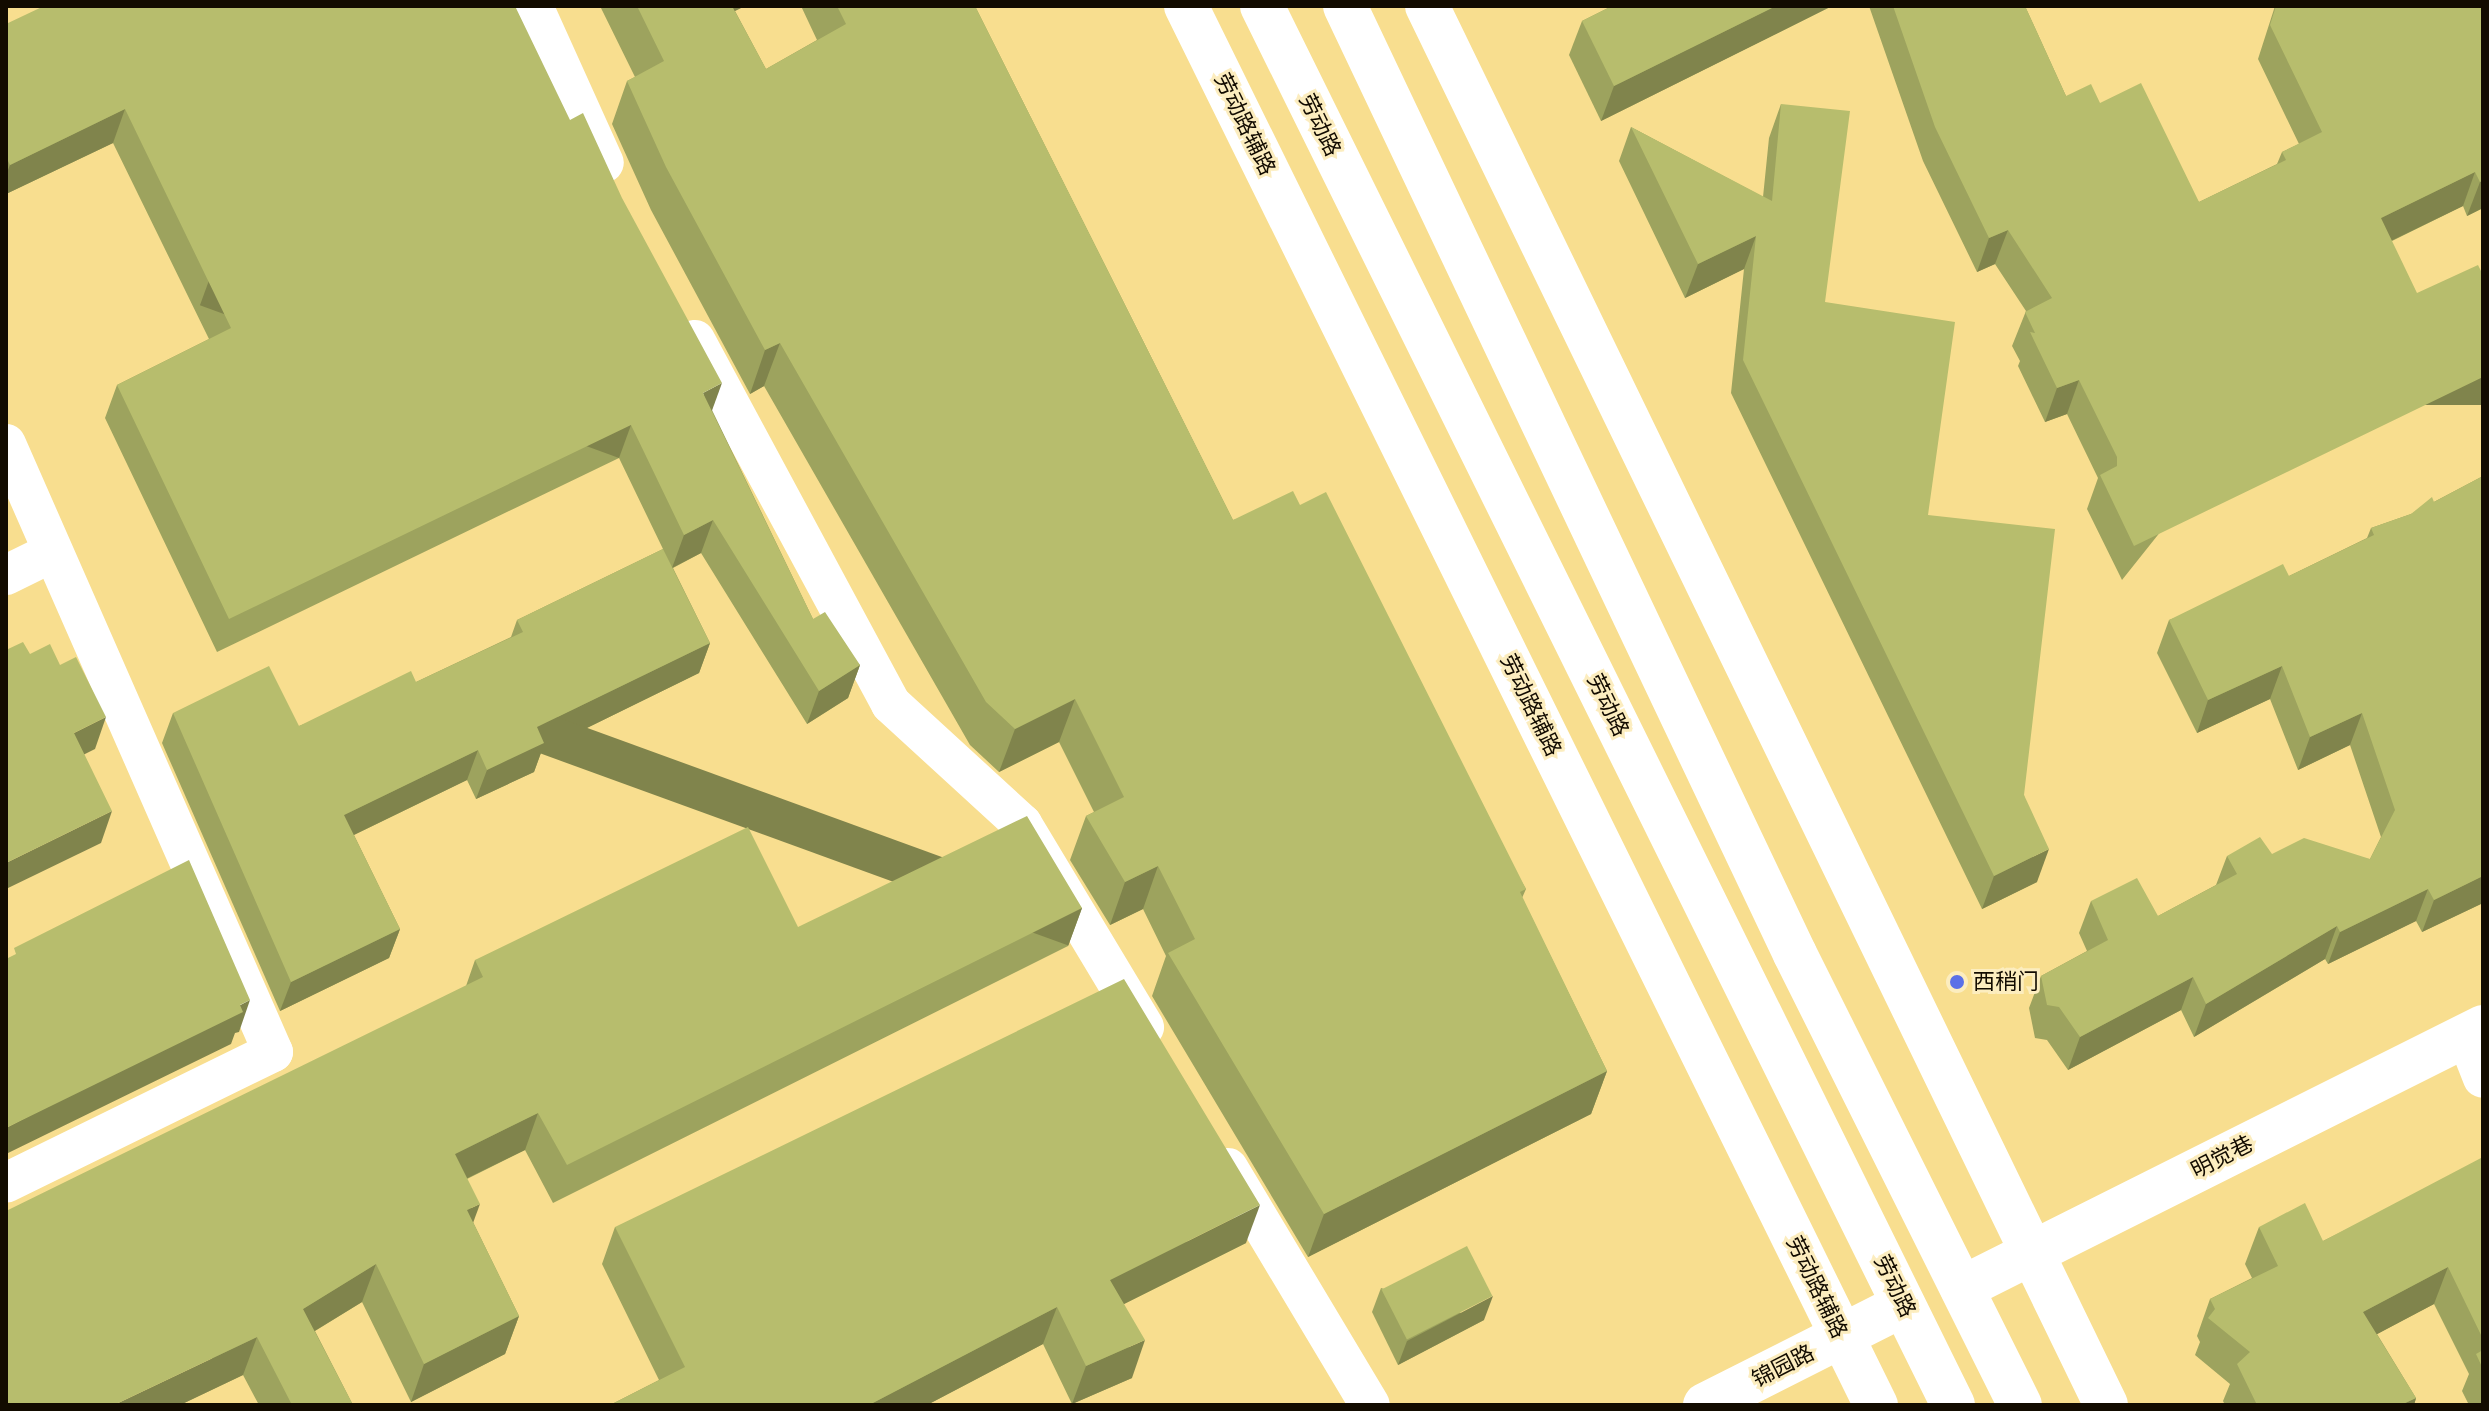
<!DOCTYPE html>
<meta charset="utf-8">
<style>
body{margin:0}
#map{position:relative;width:2489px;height:1411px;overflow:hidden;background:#f8de8f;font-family:"Archivo Narrow","Noto Sans SC",sans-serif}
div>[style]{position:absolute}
.minor>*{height:40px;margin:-20px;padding:0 20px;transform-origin:20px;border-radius:20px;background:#fff}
.tertiary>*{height:44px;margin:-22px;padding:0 22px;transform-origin:22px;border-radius:22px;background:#fff}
.secondary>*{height:44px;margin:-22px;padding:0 22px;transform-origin:22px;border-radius:22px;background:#fff}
.wall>*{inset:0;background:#9da35e}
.shaded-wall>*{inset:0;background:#80844c;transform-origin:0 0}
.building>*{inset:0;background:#b7bd6d;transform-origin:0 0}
.dots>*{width:22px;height:22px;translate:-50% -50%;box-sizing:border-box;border:4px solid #fcedbf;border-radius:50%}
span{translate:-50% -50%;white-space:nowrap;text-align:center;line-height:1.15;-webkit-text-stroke:6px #fcedbf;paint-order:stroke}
.street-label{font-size:22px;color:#120b00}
.poi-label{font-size:22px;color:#120b00}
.left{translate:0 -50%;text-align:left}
.frame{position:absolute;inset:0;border:8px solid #120b00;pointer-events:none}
</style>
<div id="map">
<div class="minor">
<i style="left:533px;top:6px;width:172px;rotate:65.7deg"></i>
<i style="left:695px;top:340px;width:413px;rotate:61.7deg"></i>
<i style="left:891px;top:704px;width:178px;rotate:42.5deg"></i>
<i style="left:1022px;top:824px;width:237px;rotate:59deg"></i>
<i style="left:6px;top:444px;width:664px;rotate:66.29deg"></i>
<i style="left:273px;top:1052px;width:297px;rotate:153.9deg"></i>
<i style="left:6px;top:575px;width:52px;rotate:-26.1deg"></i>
<i style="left:2466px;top:1035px;width:46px;rotate:68.4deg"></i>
<i style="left:1228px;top:1168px;width:276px;rotate:59.1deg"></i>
</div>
<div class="tertiary">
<i style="left:1186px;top:6px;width:1560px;rotate:63.75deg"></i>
<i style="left:1427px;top:6px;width:1555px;rotate:64.11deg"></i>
<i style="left:1962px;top:1288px;width:583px;rotate:-26.61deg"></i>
<i style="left:1705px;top:1405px;width:222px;rotate:-26.8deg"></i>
</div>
<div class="secondary">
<i style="left:1262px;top:6px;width:1560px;rotate:63.71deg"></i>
<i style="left:1345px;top:6px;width:1049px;rotate:64.61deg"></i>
<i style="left:1795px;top:954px;width:504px;rotate:63.49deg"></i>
</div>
<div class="wall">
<i style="clip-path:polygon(600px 6px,745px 6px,735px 11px,766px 69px,817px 40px,801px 6px,975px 6px,1233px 520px,1300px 505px,1526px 889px,1522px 898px,1607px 1071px,1591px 1114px,1308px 1257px,1152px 996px,1166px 956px,1143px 909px,1110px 925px,1070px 860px,1086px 816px,1094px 812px,1059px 742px,999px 772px,970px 745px,764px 386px,750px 394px,651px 210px,612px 124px,627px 81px,635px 77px)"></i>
<i style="clip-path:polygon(1612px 6px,1832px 6px,1601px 121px,1569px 55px,1582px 21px)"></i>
<i style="clip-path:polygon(1869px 6px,2025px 6px,2066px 96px,2100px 103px,2199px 202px,2277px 164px,2282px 152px,2299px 144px,2258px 59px,2275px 6px,2483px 6px,2483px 208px,2467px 216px,2463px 206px,2392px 241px,2122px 580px,2087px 509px,2098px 478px,2067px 414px,2045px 422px,2018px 366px,2020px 361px,2012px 346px,2026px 311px,1995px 264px,1977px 272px,1923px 161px)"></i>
<i style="clip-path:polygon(6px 24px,712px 410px,813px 619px,860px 665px,848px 698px,807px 724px,701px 553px,673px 568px,710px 643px,699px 673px,542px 750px,534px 772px,476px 799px,467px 780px,354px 835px,400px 929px,389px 958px,280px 1011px,162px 743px,173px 713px,299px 726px,416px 682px,511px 637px,517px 620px,663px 549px,619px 458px,217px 652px,105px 418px,117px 385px,209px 339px,113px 143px,6px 194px)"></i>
<i style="clip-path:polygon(1781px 104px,1825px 302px,1928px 515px,2024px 795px,2037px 882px,1982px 909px,1731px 393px,1744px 269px,1685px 298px,1619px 161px,1631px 127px,1763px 197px,1769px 138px)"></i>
<i style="clip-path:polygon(2483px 476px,2483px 903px,2422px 932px,2416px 921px,2328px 964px,2325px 959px,2194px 1037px,2181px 1010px,2068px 1070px,2047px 1040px,2035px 1038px,2029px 1008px,2041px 976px,2087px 951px,2079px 933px,2091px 901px,2158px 916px,2216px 885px,2227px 856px,2272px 854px,2370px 859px,2381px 837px,2350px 745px,2298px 770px,2270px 699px,2197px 733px,2157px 653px,2169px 620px,2289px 576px,2367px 538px,2371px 528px,2411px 514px)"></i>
<i style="clip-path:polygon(1082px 908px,1068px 946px,553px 1203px,525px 1150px,467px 1179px,473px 1222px,519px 1316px,505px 1354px,411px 1402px,362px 1302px,315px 1331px,353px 1405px,259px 1405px,243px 1375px,180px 1405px,466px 986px,475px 960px,798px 927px)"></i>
<i style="clip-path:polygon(2483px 1162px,2483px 1405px,2469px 1405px,2462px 1391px,2469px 1374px,2434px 1304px,2377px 1334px,2416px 1398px,2414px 1405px,2225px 1405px,2223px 1401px,2230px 1384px,2195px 1355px,2200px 1342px,2197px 1336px,2210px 1299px,2252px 1278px,2245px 1264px,2259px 1227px,2323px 1241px)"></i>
<i style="clip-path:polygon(615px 1227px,1246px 1243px,1124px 1304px,1132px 1378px,1072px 1404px,1043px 1344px,927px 1405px,610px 1405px,659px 1380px,602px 1264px)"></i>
<i style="clip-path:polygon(1381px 1288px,1484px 1320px,1398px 1365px,1372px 1312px)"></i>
</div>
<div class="shaded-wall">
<i style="clip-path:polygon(711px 6px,745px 6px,704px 26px)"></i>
<i style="clip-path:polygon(1776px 6px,1832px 6px,1601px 121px,1614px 86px)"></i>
<i style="clip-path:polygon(125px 109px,113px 143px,6px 194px,6px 175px,10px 165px)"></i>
<i style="clip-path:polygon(2475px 172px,2463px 206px,2368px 252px,2381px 218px)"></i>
<i style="clip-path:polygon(2483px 180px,2483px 208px,2467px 216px,2480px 182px)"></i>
<i style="clip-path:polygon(2008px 230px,1995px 264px,1977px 272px,1989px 238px)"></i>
<i style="clip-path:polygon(1756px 236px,1744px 269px,1685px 298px,1698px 264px)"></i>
<i style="clip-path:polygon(780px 343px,764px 386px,750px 394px,765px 350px)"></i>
<i style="left:2483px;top:377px;width:28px;height:388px;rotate:90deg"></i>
<i style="clip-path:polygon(2079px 380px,2067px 414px,2045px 422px,2057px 388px)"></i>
<i style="clip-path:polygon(722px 383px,710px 416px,703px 393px)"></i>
<i style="left:631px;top:425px;width:35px;height:446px;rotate:110deg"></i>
<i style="clip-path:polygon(713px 520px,701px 553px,672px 568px,684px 535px)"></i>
<i style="clip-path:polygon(710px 643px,699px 673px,542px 750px,534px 772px,476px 799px,487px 770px,537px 727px)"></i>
<i style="clip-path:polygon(860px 665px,848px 698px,807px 724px,819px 691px)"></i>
<i style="clip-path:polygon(2282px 666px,2270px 699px,2197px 733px,2208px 700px)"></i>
<i style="clip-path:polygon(1075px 699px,1059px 742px,999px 772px,1015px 729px)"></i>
<i style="clip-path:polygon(2362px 713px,2350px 745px,2298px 770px,2310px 737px)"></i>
<i style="clip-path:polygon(106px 717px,95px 749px,63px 765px,74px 733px)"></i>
<i style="clip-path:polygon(478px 750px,467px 780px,333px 845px,344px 815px)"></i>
<i style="clip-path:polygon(112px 811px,101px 843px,6px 889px,6px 863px)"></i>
<i style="clip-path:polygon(2049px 849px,2037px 882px,1982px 909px,1994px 876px)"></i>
<i style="clip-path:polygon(1158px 866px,1143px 909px,1110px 925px,1125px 882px)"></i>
<i style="clip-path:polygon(2483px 876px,2483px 903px,2422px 932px,2434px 900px)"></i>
<i style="clip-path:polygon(2428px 889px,2416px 921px,2328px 964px,2340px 932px)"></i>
<i style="left:1082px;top:908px;width:40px;height:576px;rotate:110deg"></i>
<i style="clip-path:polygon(2337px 926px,2325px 959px,2194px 1037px,2206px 1004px)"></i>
<i style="clip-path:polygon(400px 929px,389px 958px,280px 1011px,291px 982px)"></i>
<i style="clip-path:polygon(2193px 977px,2181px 1010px,2068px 1070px,2080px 1037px)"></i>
<i style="clip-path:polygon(250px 1000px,239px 1032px,235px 1033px,231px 1044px,6px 1154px,6px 1128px)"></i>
<i style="clip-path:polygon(1607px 1071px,1591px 1114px,1308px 1257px,1324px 1214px)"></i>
<i style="clip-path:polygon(538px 1113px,525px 1150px,441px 1191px,455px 1154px)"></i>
<i style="clip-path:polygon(480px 1204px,466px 1242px,467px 1210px)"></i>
<i style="clip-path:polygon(1260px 1205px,1246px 1243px,1096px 1318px,1110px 1280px)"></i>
<i style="clip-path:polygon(376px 1264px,362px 1302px,290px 1346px,303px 1309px)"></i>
<i style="clip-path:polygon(2448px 1267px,2434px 1304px,2349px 1349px,2363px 1312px)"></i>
<i style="clip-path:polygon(1493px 1296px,1484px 1320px,1398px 1365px,1407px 1341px)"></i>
<i style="clip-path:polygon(1057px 1307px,1043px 1344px,927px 1405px,869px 1405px)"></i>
<i style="clip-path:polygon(519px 1316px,505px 1354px,411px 1402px,424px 1364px)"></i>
<i style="clip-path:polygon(257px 1337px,243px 1375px,180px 1405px,114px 1405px)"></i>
<i style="clip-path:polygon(1145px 1340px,1132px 1378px,1072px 1404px,1086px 1366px)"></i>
<i style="clip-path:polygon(2416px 1398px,2414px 1405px,2401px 1405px)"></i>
</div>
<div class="building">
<i style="clip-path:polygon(44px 6px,515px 6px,570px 120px,583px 113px,622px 198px,722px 383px,703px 393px,813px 619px,825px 612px,860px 665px,819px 691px,713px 520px,684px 535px,631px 425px,229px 619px,117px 385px,231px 328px,125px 109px,10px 165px,6px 157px,6px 24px)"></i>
<i style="clip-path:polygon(637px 6px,732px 6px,766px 69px,846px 24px,837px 6px,975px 6px,1233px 520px,1293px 491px,1300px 505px,1326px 492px,1526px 889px,1520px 892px,1607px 1071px,1324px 1214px,1168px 953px,1195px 939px,1158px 866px,1125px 882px,1086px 816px,1124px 797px,1075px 699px,1015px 729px,986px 702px,780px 343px,765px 350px,666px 167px,627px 81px,664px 61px)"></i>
<i style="clip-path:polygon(1612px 6px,1776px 6px,1614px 86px,1582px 21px)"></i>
<i style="clip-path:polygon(1893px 6px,2025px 6px,2066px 96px,2091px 84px,2100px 103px,2141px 83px,2199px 202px,2286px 160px,2282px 152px,2322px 132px,2270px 25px,2276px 6px,2483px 6px,2483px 180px,2480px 182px,2475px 172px,2381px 218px,2417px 293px,2478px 265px,2483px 275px,2483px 377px,2134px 546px,2100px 475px,2117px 466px,2117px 457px,2079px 380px,2057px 388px,2030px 332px,2035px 333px,2025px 312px,2052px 298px,2008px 230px,1989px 238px,1935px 127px)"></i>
<i style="clip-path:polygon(1781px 104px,1850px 111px,1825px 302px,1955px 322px,1928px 515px,2055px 529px,2024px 795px,2049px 849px,1994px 876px,1743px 360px,1756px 236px,1698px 264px,1631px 127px,1772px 201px)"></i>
<i style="clip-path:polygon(2483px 476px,2483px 876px,2434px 900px,2428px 889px,2340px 932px,2337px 926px,2206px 1004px,2193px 977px,2080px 1037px,2059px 1007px,2047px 1005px,2041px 976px,2108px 940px,2091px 901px,2137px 878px,2158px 916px,2237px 874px,2227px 856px,2260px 837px,2272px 854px,2304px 838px,2370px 859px,2395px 810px,2362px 713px,2310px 737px,2282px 666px,2208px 700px,2169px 620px,2283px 564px,2289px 576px,2374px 535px,2371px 528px,2411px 514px,2432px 497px,2434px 502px)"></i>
<i style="clip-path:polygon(663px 549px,710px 643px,537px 727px,544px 743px,487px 770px,478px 750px,344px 815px,400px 929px,291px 982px,173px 713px,269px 666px,299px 726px,411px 671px,416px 682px,523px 632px,517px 620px)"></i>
<i style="clip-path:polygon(23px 642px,30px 654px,50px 644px,60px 665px,76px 657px,106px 717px,74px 733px,112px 811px,6px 863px,6px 650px)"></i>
<i style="clip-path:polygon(1027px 816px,1082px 908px,567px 1165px,538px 1113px,455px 1154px,480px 1204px,467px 1210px,519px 1316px,424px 1364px,376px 1264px,303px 1309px,353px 1405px,292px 1405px,257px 1337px,114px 1405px,6px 1405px,6px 1211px,483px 977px,475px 960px,748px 827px,798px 927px)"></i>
<i style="clip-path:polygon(189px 860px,250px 1000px,240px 1005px,243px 1012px,6px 1128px,6px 959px,16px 954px,14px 948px)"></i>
<i style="clip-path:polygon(1124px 979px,1260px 1205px,1110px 1280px,1145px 1340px,1086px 1366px,1057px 1307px,869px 1405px,610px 1405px,685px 1367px,615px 1227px)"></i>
<i style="clip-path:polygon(2481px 1158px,2483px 1162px,2483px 1339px,2448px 1267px,2363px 1312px,2416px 1398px,2401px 1405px,2257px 1405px,2237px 1364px,2250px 1352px,2208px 1318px,2215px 1309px,2210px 1299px,2278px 1266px,2259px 1227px,2305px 1203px,2323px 1241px)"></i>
<i style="left:1467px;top:1246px;width:56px;height:96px;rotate:63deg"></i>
<i style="clip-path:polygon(2483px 1350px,2483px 1369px,2476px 1354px)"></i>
</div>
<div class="dots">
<i style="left:1957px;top:982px;background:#5a70e7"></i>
</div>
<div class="street-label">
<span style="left:1245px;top:124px;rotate:64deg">劳动路辅路</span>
<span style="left:1320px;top:125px;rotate:64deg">劳动路</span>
<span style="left:1531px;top:705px;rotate:64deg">劳动路辅路</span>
<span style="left:1608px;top:705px;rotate:64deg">劳动路</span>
<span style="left:2222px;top:1157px;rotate:-27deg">明觉巷</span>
<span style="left:1895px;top:1286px;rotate:64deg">劳动路</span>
<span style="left:1817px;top:1287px;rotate:64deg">劳动路辅路</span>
<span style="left:1783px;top:1366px;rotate:-27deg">锦园路</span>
</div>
<div class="poi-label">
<span class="left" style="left:1973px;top:982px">西稍门</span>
</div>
<div class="frame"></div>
</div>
